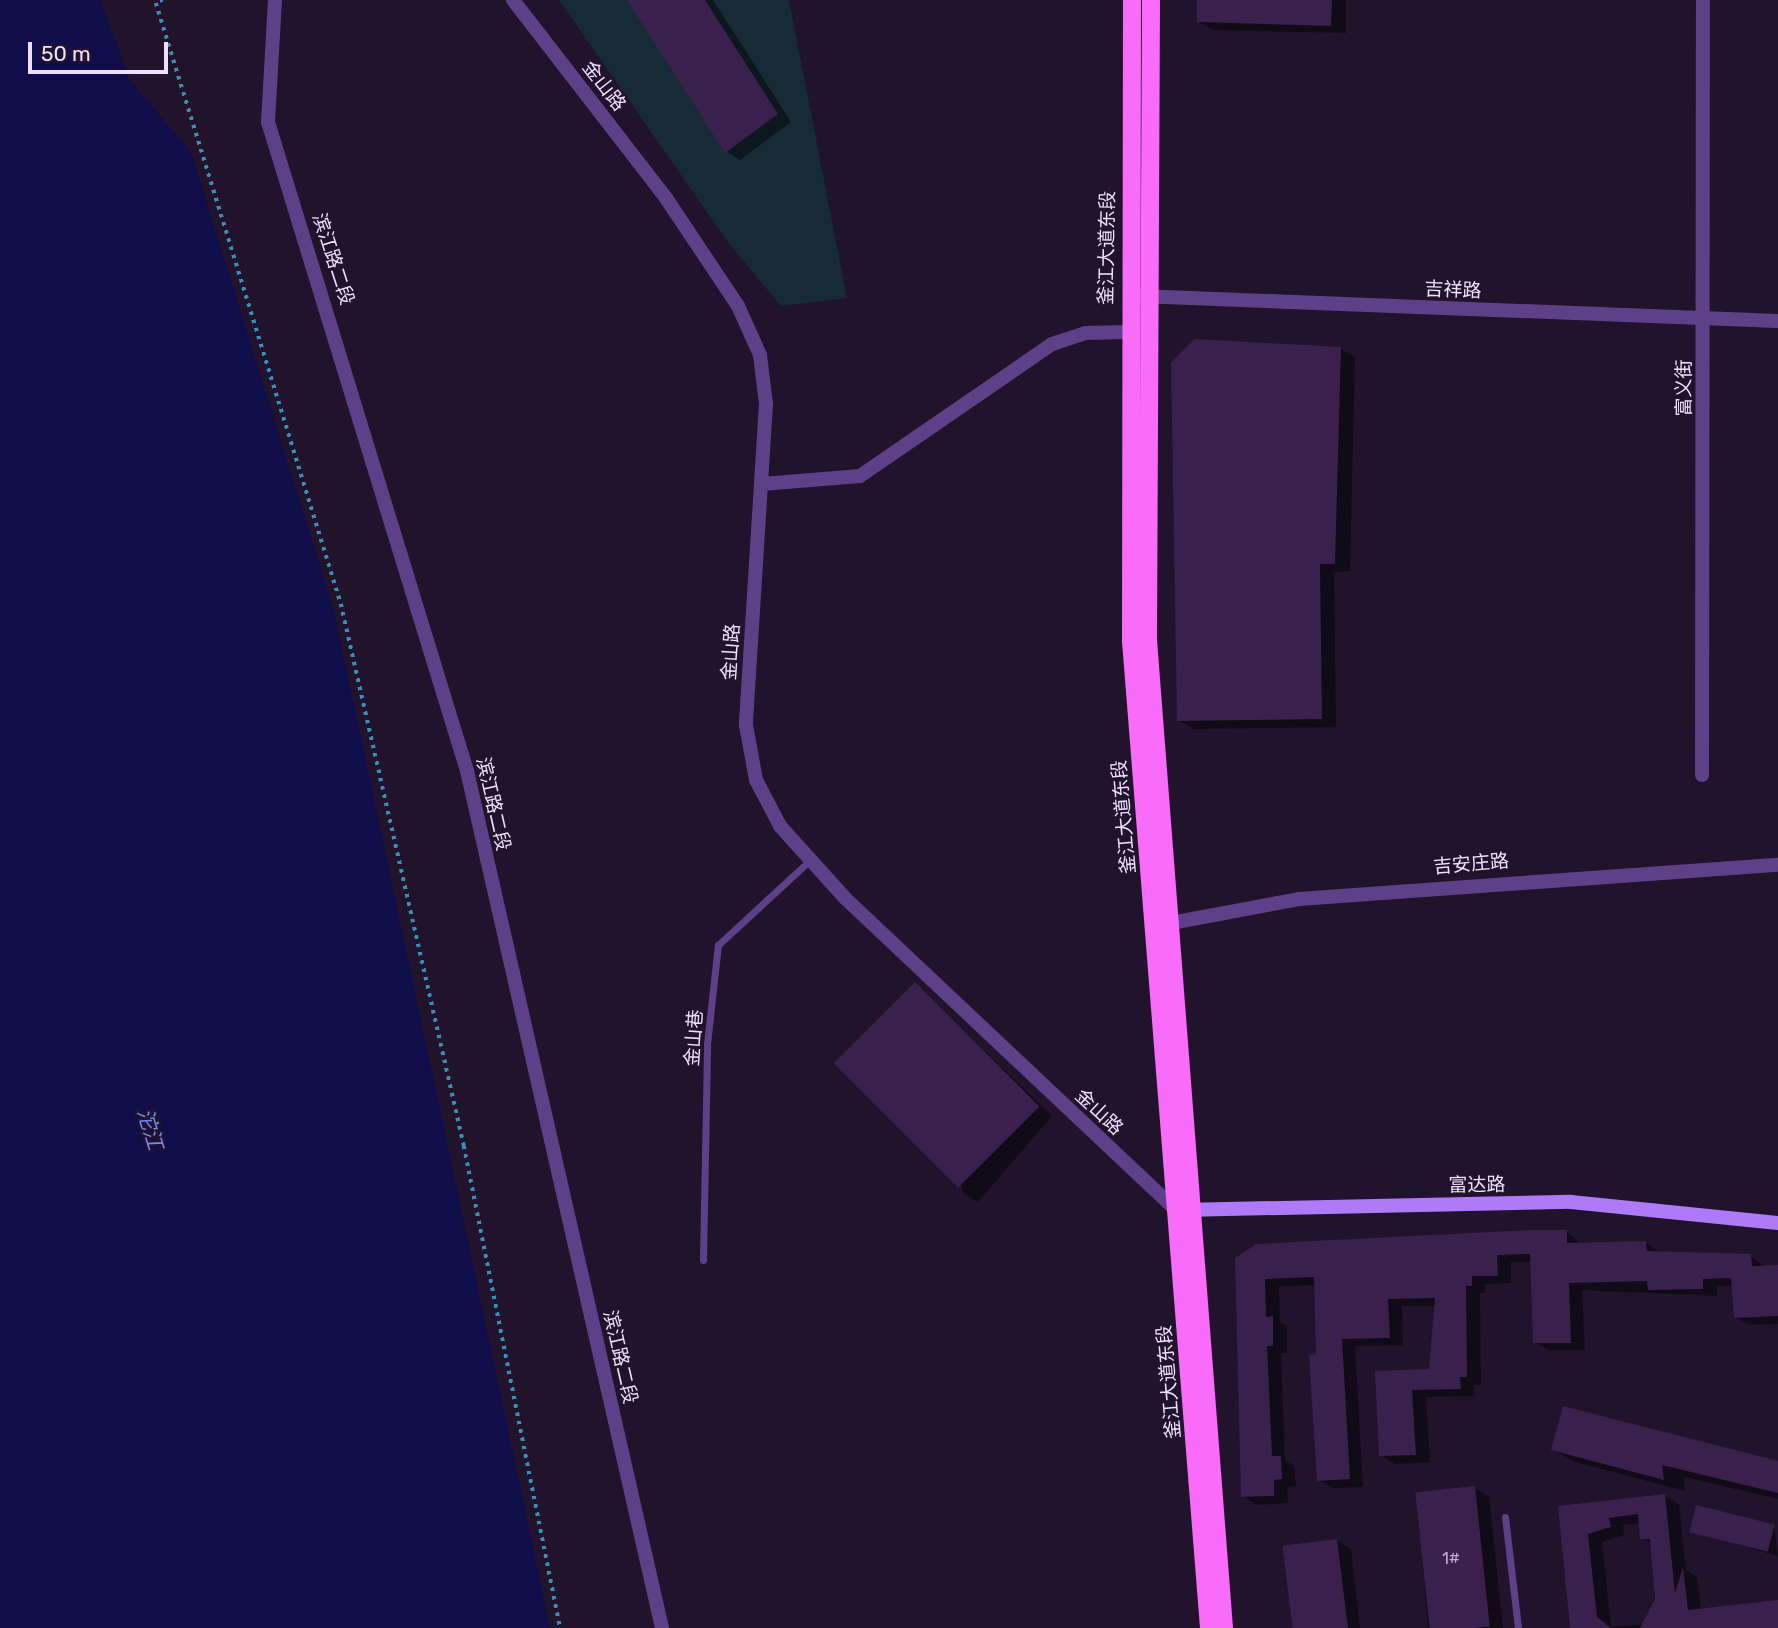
<!DOCTYPE html>
<meta charset="utf-8">
<style>
body{margin:0}
#map{position:relative;width:1778px;height:1628px;overflow:hidden;background:#21132c;font-family:Rubik,"Noto Sans SC",sans-serif}
div>[style]{position:absolute}
.green>*{inset:0;background:#162b36}
.water>*{inset:0;background:#0f0e4a}
.shadow>*{inset:0;background:#0007}
.building>*{inset:0;background:#3a204c;transform-origin:0 0}
.path>*{height:3.5px;margin-top:-1.75px;transform-origin:0;background:repeating-linear-gradient(90deg,#3690bb 0 3.5px,transparent 0 8.5px)}
.service>*{height:7px;margin:-3.5px;padding:0 3.5px;transform-origin:3.5px;border-radius:3.5px;background:#5e4089}
.minor>*{height:14px;margin:-7px;padding:0 7px;transform-origin:7px;border-radius:7px;background:#5e4089}
.tertiary>*{height:14px;margin:-7px;padding:0 7px;transform-origin:7px;border-radius:7px;background:#5e4089}
.secondary>*{height:14px;margin:-7px;padding:0 7px;transform-origin:7px;border-radius:7px;background:#ae7afa}
.primary>*{height:18px;margin:-9px;padding:0 9px;transform-origin:9px;border-radius:9px;background:#f96bf9}
span{translate:-50% -50%;white-space:nowrap;text-align:center;line-height:1.15;-webkit-text-stroke:5px #21132c;paint-order:stroke}
.number-label{font-size:16px;color:#c1afd2}
.number-label span{-webkit-text-stroke-width:0}
.street-label{font-size:19px;color:#eedffe}
.water-label{font-size:21px;color:#7187fa;font-style:italic}
.scale{position:absolute;left:28px;top:42px;width:140px;height:32px;box-sizing:border-box;border:4px solid #eedffe;border-top:0;padding-left:9px;font-size:21px;line-height:24px;white-space:nowrap;color:#eedffe;-webkit-text-stroke:5px #21132c;paint-order:stroke}
</style>
<div id="map">
<div class="green">
<i style="clip-path:polygon(559px 0,789px 0,847px 298px,781px 306px,727px 241px)"></i>
</div>
<div class="water">
<i style="clip-path:polygon(0 0,101px 0,129px 79px,191px 152px,334px 611px,550px 1628px,0 1628px)"></i>
</div>
<div class="shadow">
<i style="clip-path:polygon(629px 0,713px 0,791px 122px,740px 160px,726px 151px)"></i>
<i style="clip-path:polygon(1199px 0,1346px 0,1346px 33px,1213px 30px,1198px 21px)"></i>
<i style="clip-path:polygon(1341px 349px,1355px 357px,1350px 571px,1334px 572px,1336px 727px,1193px 729px,1178px 720px)"></i>
<i style="clip-path:polygon(916px 984px,1052px 1116px,978px 1202px,963px 1193px)"></i>
<i style="clip-path:polygon(1566px 1231px,1581px 1244px,1646px 1243px,1660px 1253px,1751px 1256px,1765px 1267px,1778px 1267px,1778px 1324px,1750px 1325px,1735px 1317px,1734px 1286px,1717px 1286px,1717px 1296px,1582px 1290px,1585px 1350px,1549px 1350px,1534px 1342px,1532px 1262px,1511px 1262px,1511px 1283px,1485px 1284px,1485px 1293px,1480px 1293px,1481px 1385px,1474px 1385px,1474px 1396px,1426px 1397px,1430px 1462px,1395px 1464px,1381px 1455px,1377px 1373px,1431px 1371px,1437px 1306px,1402px 1306px,1403px 1345px,1355px 1346px,1363px 1487px,1333px 1488px,1318px 1480px,1316px 1285px,1279px 1286px,1280px 1323px,1287px 1326px,1287px 1353px,1281px 1353px,1285px 1460px,1294px 1466px,1296px 1486px,1287px 1487px,1288px 1503px,1257px 1505px,1243px 1496px,1237px 1259px)"></i>
<i style="clip-path:polygon(1553px 1450px,1778px 1462px,1778px 1499px,1684px 1477px,1685px 1491px,1575px 1462px)"></i>
<i style="clip-path:polygon(1475px 1488px,1489px 1496px,1503px 1628px,1428px 1628px,1418px 1499px)"></i>
<i style="clip-path:polygon(evenodd,1665px 1496px,1679px 1504px,1686px 1570px,1697px 1577px,1701px 1610px,1778px 1602px,1778px 1628px,1570px 1628px,1560px 1508px,1665px 1496px,1640px 1523px,1642px 1538px,1652px 1544px,1655px 1610px,1645px 1624px,1611px 1627px,1602px 1542px,1624px 1535px,1623px 1525px,1640px 1523px)"></i>
<i style="clip-path:polygon(1774px 1525px,1778px 1556px,1692px 1531px)"></i>
<i style="clip-path:polygon(1337px 1540px,1351px 1549px,1360px 1628px,1293px 1628px)"></i>
</div>
<div class="building">
<i style="clip-path:polygon(627px 0,705px 0,778px 114px,725px 153px)"></i>
<i style="clip-path:polygon(1197px 0,1332px 0,1331px 26px,1197px 22px)"></i>
<i style="clip-path:polygon(1195px 339px,1341px 347px,1335px 564px,1320px 564px,1322px 719px,1177px 721px,1171px 362px)"></i>
<i style="left:915px;top:982px;width:176px;height:115px;rotate:45deg"></i>
<i style="clip-path:polygon(1529px 1230px,1567px 1230px,1567px 1243px,1646px 1241px,1647px 1251px,1751px 1254px,1752px 1266px,1778px 1265px,1778px 1316px,1734px 1318px,1731px 1278px,1703px 1279px,1703px 1289px,1648px 1290px,1647px 1281px,1569px 1283px,1571px 1343px,1533px 1343px,1530px 1254px,1497px 1255px,1498px 1276px,1472px 1276px,1472px 1286px,1466px 1286px,1467px 1377px,1460px 1377px,1461px 1389px,1412px 1390px,1416px 1455px,1379px 1456px,1375px 1371px,1429px 1369px,1435px 1298px,1388px 1299px,1390px 1338px,1342px 1339px,1350px 1479px,1317px 1481px,1309px 1355px,1316px 1354px,1314px 1277px,1265px 1279px,1266px 1317px,1273px 1316px,1273px 1346px,1267px 1346px,1272px 1456px,1281px 1456px,1282px 1479px,1274px 1480px,1274px 1496px,1241px 1497px,1235px 1258px,1256px 1244px)"></i>
<i style="clip-path:polygon(1563px 1406px,1778px 1461px,1778px 1493px,1662px 1465px,1664px 1480px,1551px 1450px)"></i>
<i style="left:1475px;top:1486px;width:141px;height:60px;rotate:84deg"></i>
<i style="clip-path:polygon(1665px 1494px,1675px 1593px,1683px 1567px,1688px 1610px,1778px 1600px,1778px 1628px,1640px 1628px,1655px 1599px,1650px 1539px,1640px 1539px,1638px 1514px,1609px 1518px,1611px 1527px,1588px 1534px,1597px 1617px,1611px 1628px,1570px 1628px,1558px 1506px)"></i>
<i style="left:1696px;top:1505px;width:81px;height:28px;rotate:14deg"></i>
<i style="left:1337px;top:1539px;width:90px;height:55px;rotate:83deg"></i>
</div>
<div class="path">
<i style="left:163px;top:0;width:8px;rotate:157deg"></i>
<i style="left:156px;top:3px;width:629px;rotate:72.89deg"></i>
<i style="left:341px;top:604px;width:556px;rotate:77.21deg"></i>
<i style="left:464px;top:1146px;width:491px;rotate:78.7deg"></i>
</div>
<div class="service">
<i style="left:703px;top:1260px;width:216px;rotate:-88.9deg"></i>
<i style="left:707px;top:1044px;width:100px;rotate:-83.7deg"></i>
<i style="left:718px;top:945px;width:125px;rotate:-42.7deg"></i>
<i style="left:1505px;top:1517px;width:112px;rotate:83.3deg"></i>
</div>
<div class="minor">
<i style="left:761px;top:484px;width:99px;rotate:-4.6deg"></i>
<i style="left:860px;top:476px;width:233px;rotate:-34.5deg"></i>
<i style="left:1052px;top:344px;width:35px;rotate:-18deg"></i>
<i style="left:1085px;top:333px;width:42px;rotate:-1.4deg"></i>
<i style="left:1702px;top:775px;width:775px;rotate:-89.93deg"></i>
<i style="left:1171px;top:923px;width:130px;rotate:-10.6deg"></i>
<i style="left:1299px;top:899px;width:480px;rotate:-4.1deg"></i>
</div>
<div class="tertiary">
<i style="left:275px;top:0;width:122px;rotate:93.3deg"></i>
<i style="left:268px;top:122px;width:679px;rotate:72.95deg"></i>
<i style="left:467px;top:771px;width:879px;rotate:77.18deg"></i>
<i style="left:513px;top:0;width:250px;rotate:52.3deg"></i>
<i style="left:666px;top:198px;width:130px;rotate:56.3deg"></i>
<i style="left:738px;top:306px;width:54px;rotate:65.8deg"></i>
<i style="left:760px;top:355px;width:49px;rotate:83deg"></i>
<i style="left:766px;top:404px;width:322px;rotate:93.6deg"></i>
<i style="left:746px;top:725px;width:56px;rotate:79.7deg"></i>
<i style="left:756px;top:780px;width:52px;rotate:62.4deg"></i>
<i style="left:780px;top:826px;width:98px;rotate:47.9deg"></i>
<i style="left:846px;top:899px;width:453px;rotate:43.3deg"></i>
<i style="left:1139px;top:296px;width:639px;rotate:2.24deg"></i>
</div>
<div class="secondary">
<i style="left:1181px;top:1210px;width:390px;rotate:-1.2deg"></i>
<i style="left:1571px;top:1202px;width:208px;rotate:5.8deg"></i>
</div>
<div class="primary">
<i style="left:1132px;top:0;width:641px;rotate:90.09deg"></i>
<i style="left:1131px;top:641px;width:990px;rotate:85.48deg"></i>
<i style="left:1151px;top:0;width:640px;rotate:90.27deg"></i>
<i style="left:1148px;top:640px;width:991px;rotate:85.6deg"></i>
</div>
<div class="number-label">
<span style="left:1451px;top:1559px">1#</span>
</div>
<div class="street-label">
<span style="left:604px;top:86px;rotate:52deg">金山路</span>
<span style="left:1107px;top:248px;rotate:-89deg">釜江大道东段</span>
<span style="left:333px;top:259px;rotate:72deg">滨江路二段</span>
<span style="left:1453px;top:290px;rotate:2deg">吉祥路</span>
<span style="left:1684px;top:388px;rotate:-90deg">富义街</span>
<span style="left:731px;top:652px;rotate:-86deg">金山路</span>
<span style="left:493px;top:804px;rotate:77deg">滨江路二段</span>
<span style="left:1124px;top:817px;rotate:-95deg">釜江大道东段</span>
<span style="left:1471px;top:864px;rotate:-5deg">吉安庄路</span>
<span style="left:694px;top:1038px;rotate:-86deg">金山巷</span>
<span style="left:1099px;top:1112px;rotate:43deg">金山路</span>
<span style="left:1477px;top:1185px;rotate:-1deg">富达路</span>
<span style="left:620px;top:1357px;rotate:77deg">滨江路二段</span>
<span style="left:1169px;top:1382px;rotate:-95deg">釜江大道东段</span>
</div>
<div class="water-label">
<span style="left:150px;top:1129px;rotate:73deg">沱江</span>
</div>
<div class="scale">50 m</div>
</div>
